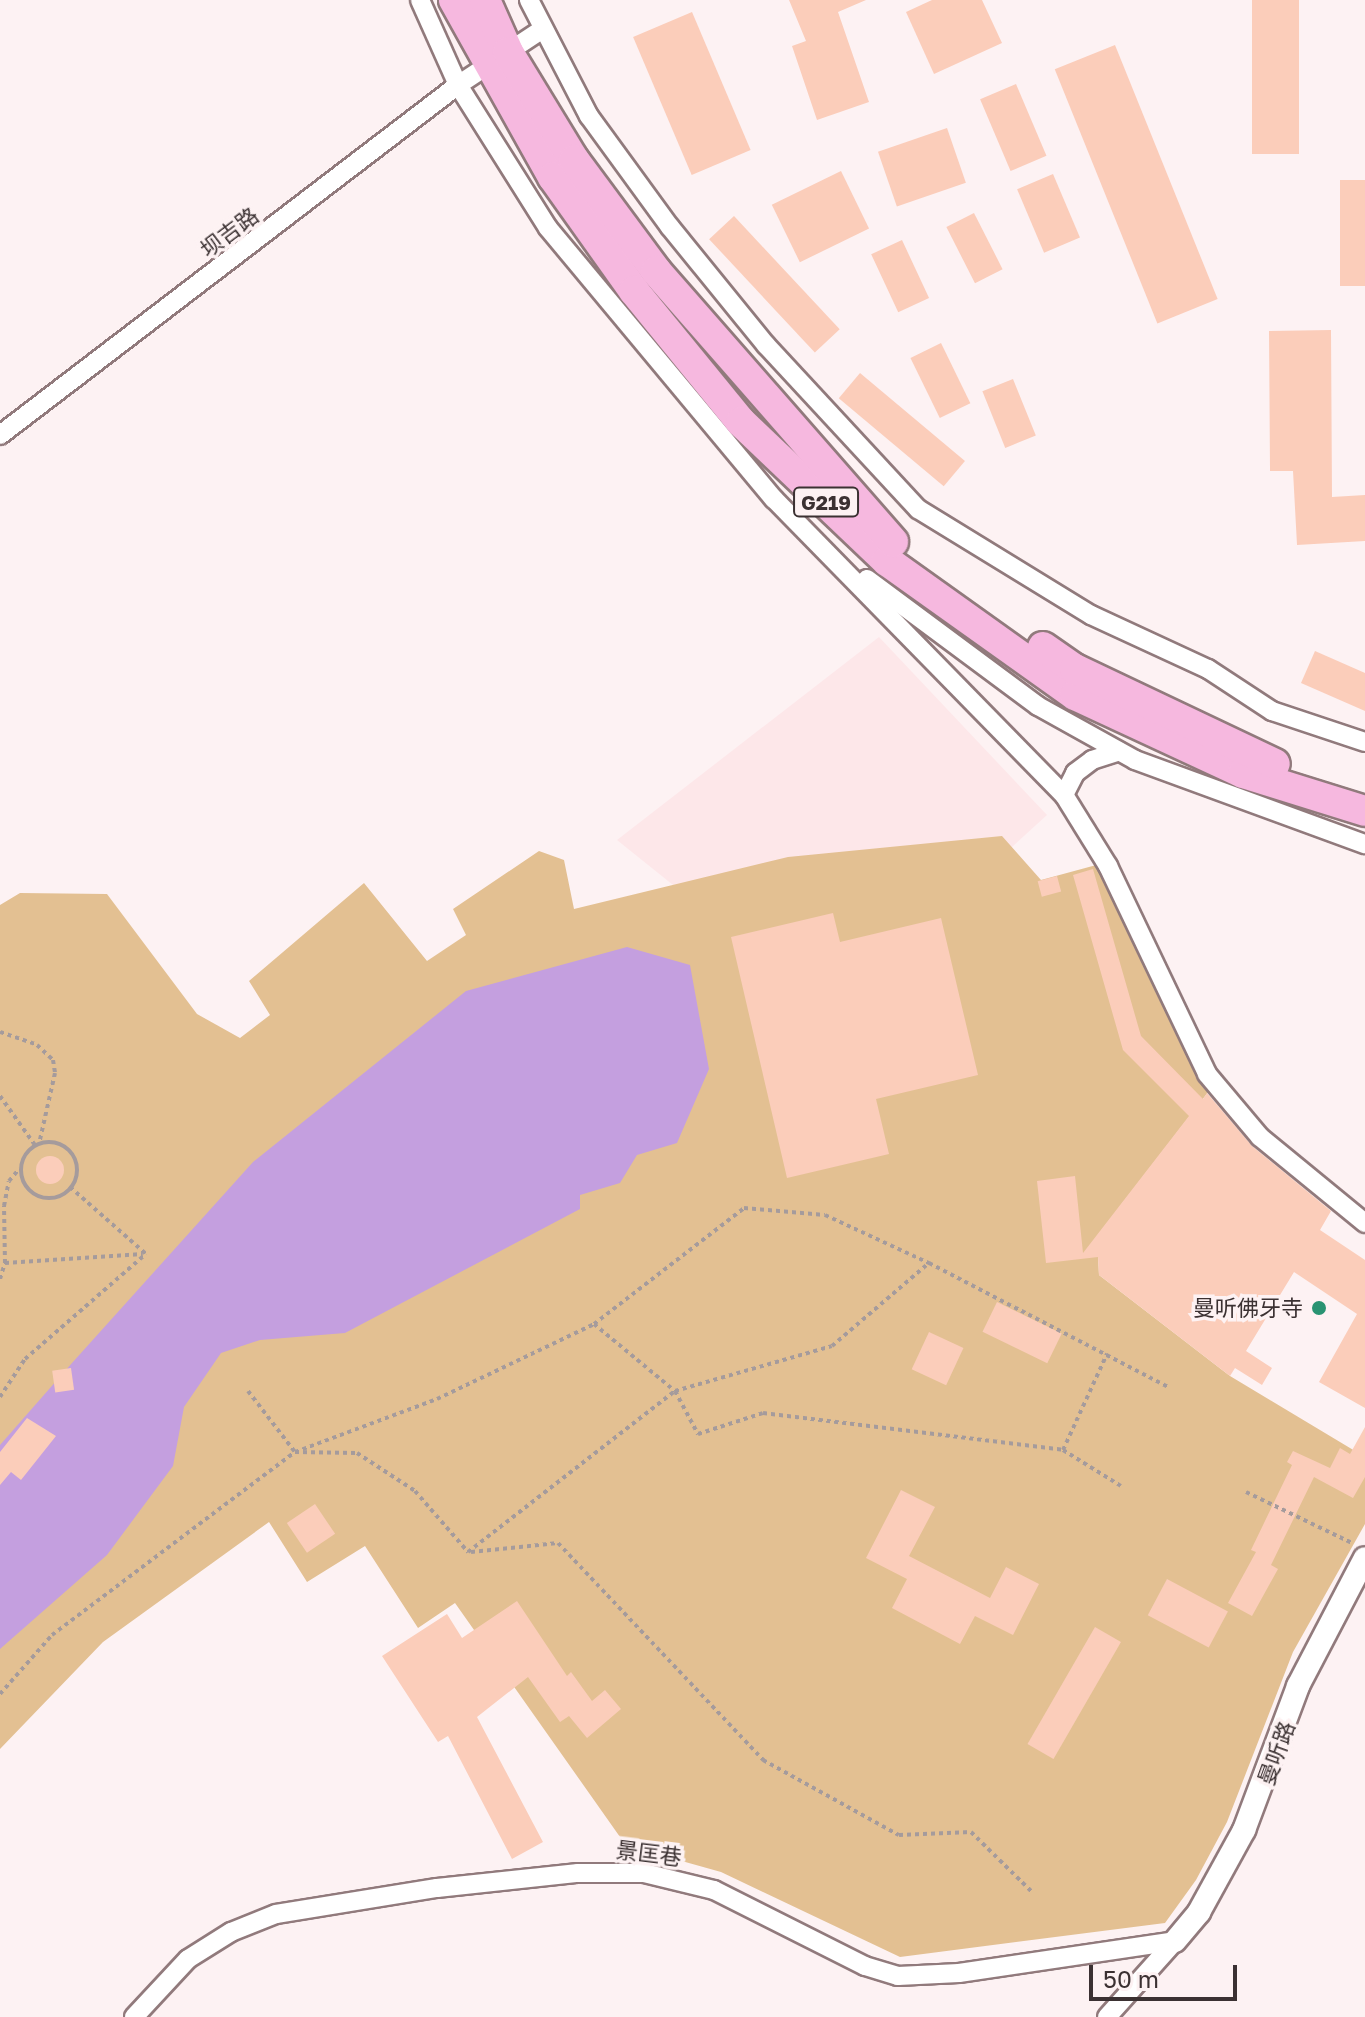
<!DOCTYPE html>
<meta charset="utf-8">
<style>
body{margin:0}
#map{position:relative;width:1365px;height:2017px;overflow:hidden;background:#fdf2f3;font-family:"Golos Text","Noto Sans SC",sans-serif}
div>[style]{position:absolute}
.built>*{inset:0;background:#fde7e9}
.green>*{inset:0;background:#e3c092}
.water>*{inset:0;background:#c49fdf}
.building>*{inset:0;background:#fbcdba;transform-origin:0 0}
.round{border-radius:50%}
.path>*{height:4px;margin-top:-2px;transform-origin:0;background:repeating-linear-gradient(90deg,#a59b9c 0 4px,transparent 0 8px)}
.path>.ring{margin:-2px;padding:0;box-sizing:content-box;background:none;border:4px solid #a59b9c;border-radius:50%}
.roads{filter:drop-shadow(2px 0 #917a7c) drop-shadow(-2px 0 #917a7c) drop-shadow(0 2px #917a7c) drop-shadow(0 -2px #917a7c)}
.minor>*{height:18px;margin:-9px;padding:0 9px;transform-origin:9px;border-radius:9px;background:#fff}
.tertiary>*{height:22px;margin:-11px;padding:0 11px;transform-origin:11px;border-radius:11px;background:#fff}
.trunk>*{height:30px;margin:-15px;padding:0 15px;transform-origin:15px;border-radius:15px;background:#f6b8df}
.dots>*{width:22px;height:22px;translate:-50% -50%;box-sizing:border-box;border:4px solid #fdf2f3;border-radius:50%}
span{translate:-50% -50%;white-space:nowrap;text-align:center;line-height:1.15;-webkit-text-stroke:7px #fdf2f3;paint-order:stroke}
.shield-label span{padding:2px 6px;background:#fdf2f3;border:2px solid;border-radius:6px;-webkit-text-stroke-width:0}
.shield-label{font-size:20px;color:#3b3132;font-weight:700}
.street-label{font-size:22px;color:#3b3132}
.poi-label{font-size:22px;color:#3b3132}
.right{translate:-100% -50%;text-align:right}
.scale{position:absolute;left:1089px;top:1965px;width:148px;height:36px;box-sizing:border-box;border:4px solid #3b3132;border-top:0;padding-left:10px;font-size:24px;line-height:28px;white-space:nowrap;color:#3b3132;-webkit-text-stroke:6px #fdf2f3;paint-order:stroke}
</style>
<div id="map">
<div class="built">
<i style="clip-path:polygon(879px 637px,1047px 815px,1002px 856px,673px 885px,617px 840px)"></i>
</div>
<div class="green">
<i style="clip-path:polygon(1002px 836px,1041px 880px,1100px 864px,1209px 1091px,1097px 1236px,1099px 1275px,1230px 1376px,1365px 1457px,1365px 1524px,1293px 1652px,1227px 1822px,1196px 1880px,1165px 1923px,900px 1957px,721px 1872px,671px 1858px,632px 1854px,455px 1603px,418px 1628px,365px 1546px,307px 1582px,269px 1522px,103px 1642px,0 1749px,0 905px,20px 893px,107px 894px,197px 1014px,240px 1038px,270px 1015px,249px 981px,364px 883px,427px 961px,466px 935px,453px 909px,539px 851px,564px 860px,574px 909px,788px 857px)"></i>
</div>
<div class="water">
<i style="clip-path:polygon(627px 947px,690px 965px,709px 1069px,677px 1143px,637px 1155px,620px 1183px,580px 1195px,580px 1209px,345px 1333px,260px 1340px,221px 1353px,184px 1407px,173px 1466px,107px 1555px,0 1649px,0 1445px,72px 1363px,253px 1162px,466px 991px)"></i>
</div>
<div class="building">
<i style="clip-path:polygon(789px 0,866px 0,838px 12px,869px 102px,817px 120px,792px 46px,806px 41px)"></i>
<i style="clip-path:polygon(932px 0,982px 0,1002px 43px,934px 74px,906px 12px)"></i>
<i style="left:1252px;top:0;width:47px;height:154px"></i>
<i style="left:692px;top:12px;width:150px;height:64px;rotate:67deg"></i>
<i style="left:1115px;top:45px;width:274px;height:65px;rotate:68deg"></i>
<i style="left:1016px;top:84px;width:78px;height:39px;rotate:67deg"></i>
<i style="left:947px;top:128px;width:58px;height:73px;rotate:71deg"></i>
<i style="left:841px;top:171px;width:64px;height:77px;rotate:64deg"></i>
<i style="left:1053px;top:174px;width:69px;height:39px;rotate:67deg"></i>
<i style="left:1365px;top:180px;width:106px;height:25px;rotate:90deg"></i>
<i style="left:974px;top:213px;width:63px;height:31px;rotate:63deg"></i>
<i style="left:734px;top:216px;width:155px;height:34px;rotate:47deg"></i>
<i style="left:902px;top:240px;width:64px;height:34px;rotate:65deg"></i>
<i style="clip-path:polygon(1331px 330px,1332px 497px,1365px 495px,1365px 541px,1297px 545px,1293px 471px,1270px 471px,1269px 331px)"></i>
<i style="left:941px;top:343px;width:67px;height:34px;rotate:64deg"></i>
<i style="left:860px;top:373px;width:137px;height:33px;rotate:40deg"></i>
<i style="left:1013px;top:379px;width:61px;height:33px;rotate:68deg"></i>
<i style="clip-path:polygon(1315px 651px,1365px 673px,1365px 711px,1301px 683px)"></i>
<i style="clip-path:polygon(1093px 869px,1141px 1036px,1203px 1099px,1207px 1093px,1252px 1146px,1331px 1211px,1320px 1230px,1365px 1260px,1365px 1408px,1319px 1382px,1357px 1314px,1294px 1272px,1246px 1351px,1272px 1368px,1262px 1385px,1235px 1368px,1230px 1376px,1099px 1275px,1098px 1257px,1046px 1263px,1037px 1181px,1075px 1176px,1083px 1253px,1189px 1116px,1123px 1050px,1073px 875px)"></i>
<i style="left:1057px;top:876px;width:16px;height:20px;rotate:75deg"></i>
<i style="clip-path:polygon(833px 913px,840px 942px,941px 918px,978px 1075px,876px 1099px,889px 1154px,787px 1178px,731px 937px)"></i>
<i class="round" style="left:36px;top:1156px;width:28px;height:28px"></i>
<i style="left:997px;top:1302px;width:72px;height:33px;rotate:26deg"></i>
<i style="left:929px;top:1332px;width:38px;height:41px;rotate:25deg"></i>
<i style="left:71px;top:1368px;width:22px;height:19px;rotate:82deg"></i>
<i style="clip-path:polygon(27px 1418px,56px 1436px,21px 1480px,11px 1472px,0 1485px,0 1452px)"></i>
<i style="clip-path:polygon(1365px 1427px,1365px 1477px,1353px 1498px,1314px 1477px,1271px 1565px,1278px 1569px,1252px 1616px,1228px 1603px,1256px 1552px,1251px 1550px,1292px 1465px,1287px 1462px,1293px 1451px,1330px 1468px,1340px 1448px,1350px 1454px)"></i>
<i style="clip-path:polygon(901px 1490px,935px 1507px,909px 1556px,990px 1598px,1006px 1567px,1039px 1584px,1013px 1635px,975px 1616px,960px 1644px,892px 1608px,907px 1579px,866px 1558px)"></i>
<i style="left:315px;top:1504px;width:36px;height:34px;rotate:56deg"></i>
<i style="left:1167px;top:1579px;width:69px;height:41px;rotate:28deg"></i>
<i style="clip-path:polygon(517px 1601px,567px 1676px,571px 1672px,592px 1701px,605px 1690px,621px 1709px,587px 1738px,569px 1716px,560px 1722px,528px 1677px,477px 1717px,543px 1842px,512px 1859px,448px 1736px,438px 1742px,382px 1656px,447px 1614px,462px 1638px)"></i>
<i style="left:1095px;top:1627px;width:30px;height:135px;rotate:30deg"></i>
</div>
<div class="path">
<i style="left:0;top:1032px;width:39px;rotate:19deg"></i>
<i style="left:37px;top:1045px;width:22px;rotate:43deg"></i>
<i style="left:53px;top:1060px;width:13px;rotate:81deg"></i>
<i style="left:55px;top:1073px;width:73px;rotate:102.7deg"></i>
<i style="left:0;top:1096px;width:60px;rotate:54.5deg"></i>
<i class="ring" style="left:21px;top:1142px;width:52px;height:52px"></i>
<i style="left:70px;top:1187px;width:101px;rotate:41.4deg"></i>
<i style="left:5px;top:1263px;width:138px;rotate:-3.7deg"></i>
<i style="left:0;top:1279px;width:17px;rotate:-73deg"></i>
<i style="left:5px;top:1263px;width:57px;rotate:-91deg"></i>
<i style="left:4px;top:1206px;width:25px;rotate:-79deg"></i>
<i style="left:9px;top:1181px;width:16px;rotate:-50deg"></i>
<i style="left:594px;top:1324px;width:105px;rotate:39.6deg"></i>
<i style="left:675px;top:1391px;width:49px;rotate:61.9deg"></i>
<i style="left:698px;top:1434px;width:68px;rotate:-17.9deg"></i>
<i style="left:763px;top:1413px;width:302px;rotate:7deg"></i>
<i style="left:1063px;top:1450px;width:68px;rotate:31.8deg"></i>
<i style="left:248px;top:1391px;width:77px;rotate:52.4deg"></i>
<i style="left:295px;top:1452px;width:62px;rotate:0.9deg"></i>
<i style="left:357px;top:1453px;width:69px;rotate:33.2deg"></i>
<i style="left:415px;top:1491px;width:81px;rotate:49deg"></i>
<i style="left:468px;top:1552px;width:262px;rotate:-37.9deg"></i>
<i style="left:675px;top:1391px;width:163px;rotate:-16deg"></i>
<i style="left:832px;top:1346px;width:128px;rotate:-40.6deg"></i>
<i style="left:929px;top:1263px;width:271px;rotate:27.4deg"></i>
<i style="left:0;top:1397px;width:45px;rotate:-56.7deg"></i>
<i style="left:25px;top:1359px;width:160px;rotate:-41deg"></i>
<i style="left:1063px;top:1450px;width:106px;rotate:-65.4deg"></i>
<i style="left:1246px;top:1492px;width:118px;rotate:25.7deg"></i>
<i style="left:471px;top:1552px;width:87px;rotate:-5.9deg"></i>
<i style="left:558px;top:1543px;width:299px;rotate:46.6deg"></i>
<i style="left:763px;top:1760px;width:155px;rotate:28.9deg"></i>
<i style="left:899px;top:1835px;width:72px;rotate:-2.4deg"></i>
<i style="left:971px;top:1832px;width:86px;rotate:44.5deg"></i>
<i style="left:0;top:1694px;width:79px;rotate:-48.6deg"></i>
<i style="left:52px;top:1635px;width:304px;rotate:-37deg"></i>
<i style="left:295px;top:1452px;width:152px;rotate:-20.5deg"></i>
<i style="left:437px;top:1399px;width:174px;rotate:-25.5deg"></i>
<i style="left:594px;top:1324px;width:190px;rotate:-37.7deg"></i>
<i style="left:744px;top:1208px;width:81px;rotate:4.9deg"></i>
<i style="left:825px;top:1215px;width:115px;rotate:24.8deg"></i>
</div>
<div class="roads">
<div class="minor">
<i style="left:420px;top:0;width:93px;rotate:65.9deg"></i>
<i style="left:458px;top:85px;width:169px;rotate:57.8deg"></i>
<i style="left:548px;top:228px;width:353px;rotate:50.2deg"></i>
<i style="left:774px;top:499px;width:414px;rotate:45.6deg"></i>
<i style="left:1064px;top:795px;width:84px;rotate:58.2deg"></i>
<i style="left:1108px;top:866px;width:230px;rotate:64.5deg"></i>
<i style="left:1207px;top:1074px;width:82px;rotate:49.9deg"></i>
<i style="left:1260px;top:1137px;width:136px;rotate:39.3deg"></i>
<i style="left:529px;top:0;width:131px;rotate:62.7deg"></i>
<i style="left:589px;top:116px;width:137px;rotate:53.9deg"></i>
<i style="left:670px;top:227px;width:152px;rotate:50.9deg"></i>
<i style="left:766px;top:345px;width:224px;rotate:47.2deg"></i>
<i style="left:918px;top:509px;width:203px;rotate:31.5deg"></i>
<i style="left:1091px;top:615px;width:129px;rotate:24.8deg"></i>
<i style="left:1208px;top:669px;width:77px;rotate:33.3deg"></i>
<i style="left:1272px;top:711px;width:98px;rotate:18.4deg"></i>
<i style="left:0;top:435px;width:576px;rotate:-37.39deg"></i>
<i style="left:458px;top:85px;width:102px;rotate:-33.4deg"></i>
<i style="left:867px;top:579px;width:213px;rotate:36.6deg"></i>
<i style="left:1038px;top:706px;width:111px;rotate:29.1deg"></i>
<i style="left:1135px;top:760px;width:245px;rotate:20.1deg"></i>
<i style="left:1064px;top:795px;width:25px;rotate:-63deg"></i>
<i style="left:1075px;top:773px;width:21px;rotate:-37deg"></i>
<i style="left:1092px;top:760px;width:28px;rotate:-18deg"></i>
<i style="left:134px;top:2017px;width:79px;rotate:-47deg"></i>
<i style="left:188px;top:1959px;width:51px;rotate:-32.1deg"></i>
<i style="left:231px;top:1932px;width:48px;rotate:-21.8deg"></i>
<i style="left:276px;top:1914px;width:163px;rotate:-9.2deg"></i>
<i style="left:437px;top:1888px;width:142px;rotate:-6.1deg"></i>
<i style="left:578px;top:1873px;width:66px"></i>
<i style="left:644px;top:1873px;width:72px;rotate:13.7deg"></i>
<i style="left:714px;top:1890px;width:169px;rotate:26.7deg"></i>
<i style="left:865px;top:1966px;width:34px;rotate:17deg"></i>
<i style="left:898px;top:1976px;width:61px;rotate:-2.8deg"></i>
<i style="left:959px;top:1973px;width:218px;rotate:-8.4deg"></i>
<i style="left:1107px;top:2017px;width:102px;rotate:-48.2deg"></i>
</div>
<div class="tertiary">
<i style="left:1175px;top:1941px;width:38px;rotate:-50deg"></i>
<i style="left:1199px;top:1912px;width:94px;rotate:-61.2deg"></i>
<i style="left:1244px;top:1830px;width:154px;rotate:-69.4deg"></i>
<i style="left:1298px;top:1686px;width:144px;rotate:-62.4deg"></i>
</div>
<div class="trunk">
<i style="left:454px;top:0;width:203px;rotate:60.8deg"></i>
<i style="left:553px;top:177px;width:140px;rotate:54.6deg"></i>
<i style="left:634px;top:291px;width:169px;rotate:50.8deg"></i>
<i style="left:741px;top:422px;width:202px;rotate:43.6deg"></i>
<i style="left:887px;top:561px;width:231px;rotate:35.5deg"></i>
<i style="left:1075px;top:695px;width:185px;rotate:24.9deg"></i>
<i style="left:1243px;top:773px;width:128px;rotate:17.3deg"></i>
<i style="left:485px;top:0;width:57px;rotate:66.1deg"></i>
<i style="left:508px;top:52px;width:127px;rotate:58.6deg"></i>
<i style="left:574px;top:160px;width:138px;rotate:53.5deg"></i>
<i style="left:656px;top:271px;width:360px;rotate:48.8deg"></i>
<i style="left:1043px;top:647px;width:39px;rotate:35deg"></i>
<i style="left:1075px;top:669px;width:221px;rotate:25.4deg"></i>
</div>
</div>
<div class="dots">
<i style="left:1319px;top:1308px;background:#299372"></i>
</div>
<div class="shield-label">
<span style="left:826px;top:502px">G219</span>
</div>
<div class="street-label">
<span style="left:229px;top:232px;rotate:-37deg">坝吉路</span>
<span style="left:1276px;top:1753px;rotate:-70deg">曼听路</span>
<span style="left:649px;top:1853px;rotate:7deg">景匡巷</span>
</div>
<div class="poi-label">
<span class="right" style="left:1303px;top:1308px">曼听佛牙寺</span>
</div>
<div class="scale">50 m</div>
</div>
